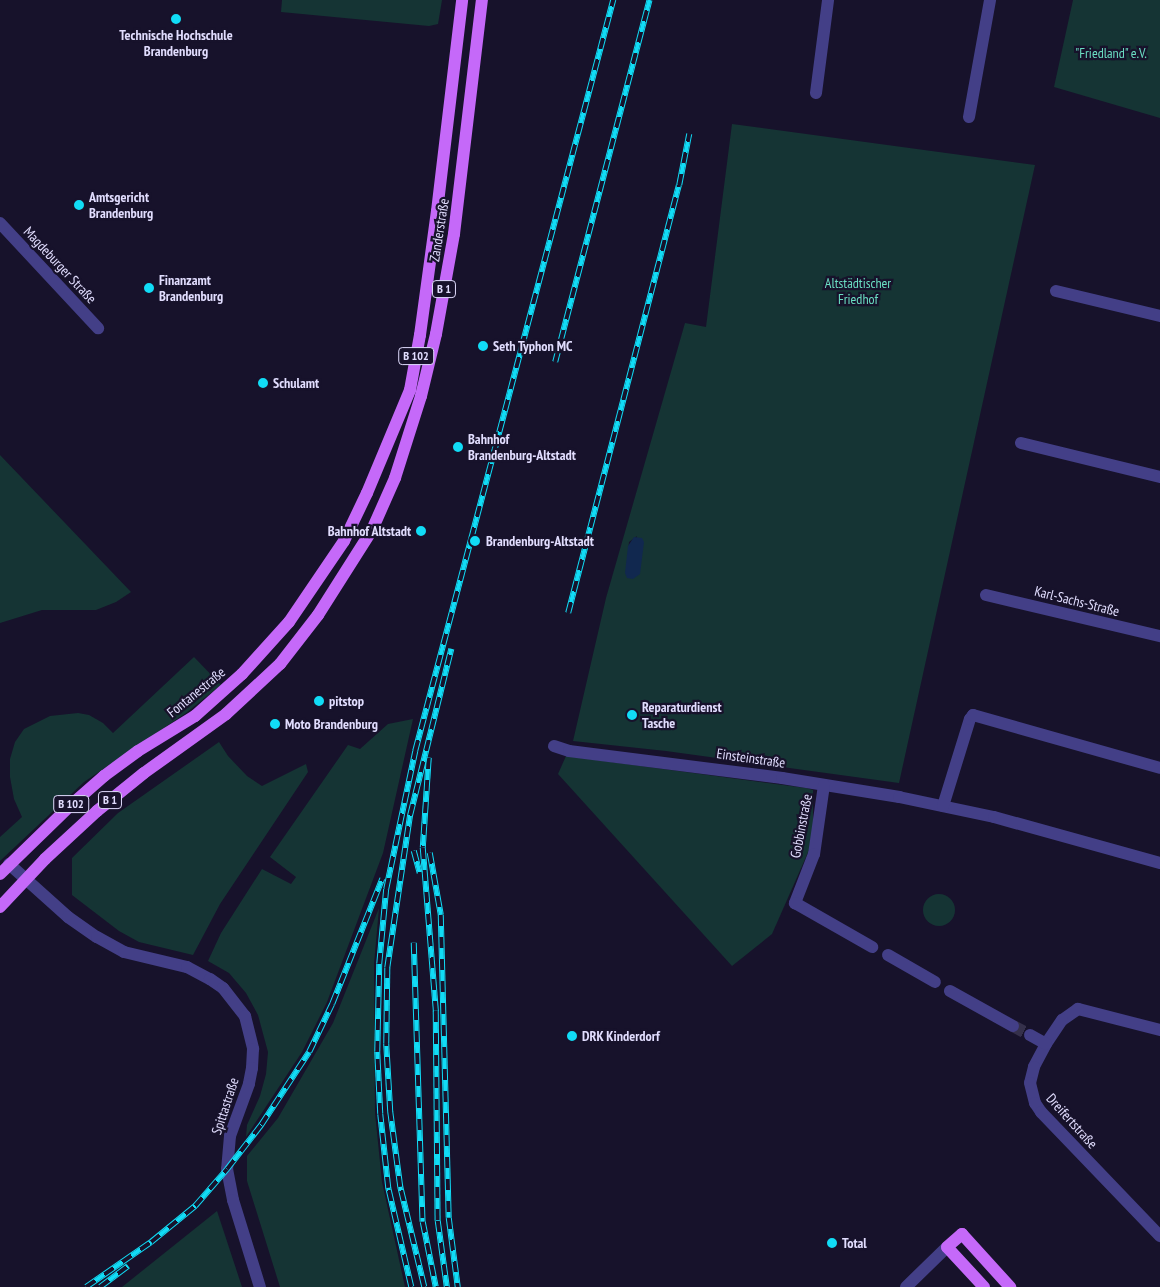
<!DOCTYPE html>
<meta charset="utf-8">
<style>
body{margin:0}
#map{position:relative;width:1160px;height:1287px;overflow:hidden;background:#17122b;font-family:"PT Sans Narrow",sans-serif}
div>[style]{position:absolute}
.green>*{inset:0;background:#153434}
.round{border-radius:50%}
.water>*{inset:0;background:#11284f}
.minor-tunnel>*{height:12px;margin-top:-6px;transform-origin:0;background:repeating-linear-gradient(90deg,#35304b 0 12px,transparent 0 18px)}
.minor>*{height:12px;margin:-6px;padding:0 6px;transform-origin:6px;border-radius:6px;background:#433f87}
.tertiary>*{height:12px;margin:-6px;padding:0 6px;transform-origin:6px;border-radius:6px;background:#433f87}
.primary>*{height:12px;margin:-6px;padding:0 6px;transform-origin:6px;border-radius:6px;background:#c569f9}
.rail>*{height:5.5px;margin-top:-2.75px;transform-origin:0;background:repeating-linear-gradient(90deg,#17122b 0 11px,#11dcf6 0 22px);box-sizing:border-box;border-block:1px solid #11dcf6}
.dots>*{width:14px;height:14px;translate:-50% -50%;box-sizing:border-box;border:2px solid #17122b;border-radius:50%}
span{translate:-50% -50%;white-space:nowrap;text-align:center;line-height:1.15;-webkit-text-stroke:4.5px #17122b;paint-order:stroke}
.shield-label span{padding:1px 4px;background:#17122b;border:1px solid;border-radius:4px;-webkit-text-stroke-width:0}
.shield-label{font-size:12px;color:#e1ddfe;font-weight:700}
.poi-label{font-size:14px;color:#e1ddfe;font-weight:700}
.left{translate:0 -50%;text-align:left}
.right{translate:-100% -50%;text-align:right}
.park-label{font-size:14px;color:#6addc2}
.street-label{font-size:14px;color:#e1ddfe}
</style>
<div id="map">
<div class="green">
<i style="clip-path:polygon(282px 0,442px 0,438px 24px,429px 26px,281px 12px)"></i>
<i style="clip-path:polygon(1073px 0,1160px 0,1160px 118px,1054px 87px)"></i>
<i style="clip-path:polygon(evenodd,732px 124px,1035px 165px,899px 783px,666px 751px,573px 741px,606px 598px,685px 323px,706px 327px,732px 124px,637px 536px,626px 575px,629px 542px,637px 536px)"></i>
<i style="clip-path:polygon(0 455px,131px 592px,116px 602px,96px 610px,42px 610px,0 623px)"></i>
<i style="clip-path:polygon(194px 657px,221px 685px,186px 713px,84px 782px,0 861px,0 837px,22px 817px,14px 799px,10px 777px,10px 759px,15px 742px,24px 729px,50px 716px,78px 713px,89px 715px,103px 723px,113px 733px)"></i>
<i style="clip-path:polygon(413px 719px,383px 853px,327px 1002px,302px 1052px,246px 1137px,247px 1125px,260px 1096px,266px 1074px,268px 1052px,258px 1015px,246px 993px,229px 973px,208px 961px,221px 933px,262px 869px,291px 884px,296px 877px,270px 857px,348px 745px,360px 749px,388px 724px)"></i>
<i style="clip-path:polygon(219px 742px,228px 756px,247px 776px,262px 786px,306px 764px,308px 772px,220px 904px,193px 955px,139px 942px,119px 931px,72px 895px,72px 858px,118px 813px)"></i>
<i style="clip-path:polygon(566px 756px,806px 788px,813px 790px,813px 841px,772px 934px,732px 966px,558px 774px)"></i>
<i class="round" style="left:923px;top:894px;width:32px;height:32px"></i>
<i style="clip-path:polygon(379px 908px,374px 964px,375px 1113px,382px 1182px,405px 1287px,280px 1287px,247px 1181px,247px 1156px,278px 1118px,333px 1023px)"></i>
<i style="clip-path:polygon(217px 1211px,242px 1287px,122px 1287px)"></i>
</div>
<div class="water">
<i style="clip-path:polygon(634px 537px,642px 538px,644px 542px,640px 574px,633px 579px,627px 578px,625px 573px,628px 546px)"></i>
</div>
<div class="minor-tunnel">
<i style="left:1013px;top:1026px;width:19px;rotate:28deg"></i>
</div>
<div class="minor">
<i style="left:816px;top:93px;width:94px;rotate:-82.6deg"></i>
<i style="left:969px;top:117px;width:119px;rotate:-79.8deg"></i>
<i style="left:1056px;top:291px;width:107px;rotate:13.5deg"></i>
<i style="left:1021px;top:443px;width:143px;rotate:13.7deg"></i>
<i style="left:986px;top:595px;width:179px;rotate:13.3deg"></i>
<i style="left:554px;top:746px;width:16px;rotate:18deg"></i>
<i style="left:569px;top:751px;width:215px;rotate:7.2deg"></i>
<i style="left:782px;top:778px;width:119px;rotate:9.2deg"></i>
<i style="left:899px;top:797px;width:97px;rotate:11.9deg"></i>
<i style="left:994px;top:817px;width:172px;rotate:15.5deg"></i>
<i style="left:824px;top:785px;width:70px;rotate:98.2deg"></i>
<i style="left:814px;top:854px;width:53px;rotate:111.2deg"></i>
<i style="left:795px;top:903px;width:89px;rotate:29.7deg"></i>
<i style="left:943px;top:806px;width:91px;rotate:-72.8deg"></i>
<i style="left:970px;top:719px;width:5px;rotate:-53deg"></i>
<i style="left:973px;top:715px;width:194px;rotate:15.8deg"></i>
<i style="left:888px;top:955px;width:54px;rotate:29.9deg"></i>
<i style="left:950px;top:991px;width:72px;rotate:29.1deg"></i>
<i style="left:1160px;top:1030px;width:85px;rotate:-165.6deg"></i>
<i style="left:1078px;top:1009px;width:19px;rotate:145deg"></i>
<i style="left:1062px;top:1020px;width:29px;rotate:124deg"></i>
<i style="left:1046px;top:1044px;width:26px;rotate:118deg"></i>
<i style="left:1034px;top:1067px;width:16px;rotate:104deg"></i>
<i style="left:1030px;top:1083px;width:21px;rotate:76deg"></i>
<i style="left:1035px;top:1103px;width:11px;rotate:56deg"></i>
<i style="left:1041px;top:1112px;width:172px;rotate:46.2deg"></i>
<i style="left:1030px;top:1035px;width:18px;rotate:29deg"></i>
<i style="left:906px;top:1287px;width:57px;rotate:-44.3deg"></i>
</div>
<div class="tertiary">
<i style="left:0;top:223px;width:144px;rotate:47deg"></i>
<i style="left:9px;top:864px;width:79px;rotate:41.9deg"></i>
<i style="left:68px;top:917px;width:35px;rotate:35deg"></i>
<i style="left:97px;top:937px;width:31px;rotate:29deg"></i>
<i style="left:124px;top:952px;width:65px;rotate:13.4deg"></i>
<i style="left:187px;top:967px;width:26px;rotate:28deg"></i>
<i style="left:210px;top:979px;width:16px;rotate:35deg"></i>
<i style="left:223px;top:988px;width:36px;rotate:52deg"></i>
<i style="left:245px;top:1016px;width:34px;rotate:76deg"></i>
<i style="left:253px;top:1049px;width:19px;rotate:93deg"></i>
<i style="left:252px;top:1068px;width:16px;rotate:101deg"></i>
<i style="left:249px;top:1084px;width:55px;rotate:110.1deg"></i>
<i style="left:230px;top:1136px;width:33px;rotate:95deg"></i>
<i style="left:227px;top:1169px;width:32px;rotate:79deg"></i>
<i style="left:233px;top:1200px;width:91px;rotate:72.8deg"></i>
</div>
<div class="primary">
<i style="left:0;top:874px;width:99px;rotate:-44.2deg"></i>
<i style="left:71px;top:805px;width:44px;rotate:-41.3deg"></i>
<i style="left:104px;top:776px;width:42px;rotate:-36.3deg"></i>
<i style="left:138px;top:751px;width:67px;rotate:-31.6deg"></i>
<i style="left:195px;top:716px;width:63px;rotate:-41.8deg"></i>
<i style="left:242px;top:674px;width:70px;rotate:-47.9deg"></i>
<i style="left:289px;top:622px;width:98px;rotate:-55.8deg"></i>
<i style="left:344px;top:541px;width:53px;rotate:-64.4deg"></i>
<i style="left:367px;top:493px;width:112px;rotate:-67.3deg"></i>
<i style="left:410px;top:390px;width:56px;rotate:-79.7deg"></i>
<i style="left:420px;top:335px;width:125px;rotate:-82.2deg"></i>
<i style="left:437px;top:211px;width:212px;rotate:-83.2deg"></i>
<i style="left:0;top:907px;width:66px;rotate:-46.8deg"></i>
<i style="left:45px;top:859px;width:71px;rotate:-42.7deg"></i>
<i style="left:97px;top:811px;width:60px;rotate:-39deg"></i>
<i style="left:144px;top:773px;width:101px;rotate:-35.7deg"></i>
<i style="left:226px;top:714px;width:74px;rotate:-42.8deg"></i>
<i style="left:280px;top:664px;width:62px;rotate:-52.2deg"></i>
<i style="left:318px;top:615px;width:101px;rotate:-57.6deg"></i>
<i style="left:372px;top:530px;width:57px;rotate:-66.1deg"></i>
<i style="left:395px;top:478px;width:86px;rotate:-72.4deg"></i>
<i style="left:421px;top:396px;width:64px;rotate:-76.4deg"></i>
<i style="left:436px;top:334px;width:102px;rotate:-79.8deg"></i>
<i style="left:454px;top:234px;width:236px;rotate:-83.2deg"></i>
<i style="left:984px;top:1287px;width:54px;rotate:-132.8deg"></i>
<i style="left:947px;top:1247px;width:20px;rotate:-41deg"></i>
<i style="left:962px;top:1234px;width:72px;rotate:47.8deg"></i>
</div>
<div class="rail">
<i style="left:555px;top:362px;width:374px;rotate:-75.4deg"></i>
<i style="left:568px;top:613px;width:442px;rotate:-75.5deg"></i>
<i style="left:679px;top:185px;width:52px;rotate:-78.9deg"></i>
<i style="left:429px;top:758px;width:90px;rotate:93.8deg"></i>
<i style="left:423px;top:848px;width:164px;rotate:85.4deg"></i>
<i style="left:436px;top:1011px;width:210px;rotate:89.5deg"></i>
<i style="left:438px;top:1221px;width:67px;rotate:82.2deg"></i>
<i style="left:414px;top:851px;width:23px;rotate:75deg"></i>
<i style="left:430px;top:853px;width:63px;rotate:79.9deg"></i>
<i style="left:441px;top:915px;width:303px;rotate:88.5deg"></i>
<i style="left:449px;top:1218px;width:70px;rotate:82.6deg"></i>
<i style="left:414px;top:943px;width:279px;rotate:88.2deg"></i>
<i style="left:423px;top:1222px;width:66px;rotate:78.7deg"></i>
<i style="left:86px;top:1287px;width:79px;rotate:-34.7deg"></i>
<i style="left:151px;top:1242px;width:57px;rotate:-39.3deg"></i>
<i style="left:195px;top:1206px;width:49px;rotate:-49.1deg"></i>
<i style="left:227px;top:1169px;width:56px;rotate:-52.3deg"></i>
<i style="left:261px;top:1125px;width:87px;rotate:-56.7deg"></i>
<i style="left:309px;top:1052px;width:53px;rotate:-64.4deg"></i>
<i style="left:332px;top:1004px;width:135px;rotate:-68.2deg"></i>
<i style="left:100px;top:1287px;width:35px;rotate:-37deg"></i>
<i style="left:411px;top:1287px;width:102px;rotate:-103.1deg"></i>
<i style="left:388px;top:1188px;width:74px;rotate:-96.2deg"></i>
<i style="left:380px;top:1114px;width:62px;rotate:-92.8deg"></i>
<i style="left:377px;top:1052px;width:88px;rotate:-88.7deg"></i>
<i style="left:379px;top:964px;width:75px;rotate:-84.7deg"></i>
<i style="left:386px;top:889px;width:141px;rotate:-78.1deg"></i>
<i style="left:415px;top:751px;width:777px;rotate:-75.23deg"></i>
<i style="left:424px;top:1287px;width:103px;rotate:-103.5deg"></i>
<i style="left:400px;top:1187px;width:76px;rotate:-97.6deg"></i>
<i style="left:390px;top:1112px;width:68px;rotate:-93.4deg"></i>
<i style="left:386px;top:1044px;width:76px;rotate:-89.2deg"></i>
<i style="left:387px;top:968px;width:155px;rotate:-81.5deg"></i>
<i style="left:410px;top:815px;width:171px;rotate:-76.1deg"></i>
</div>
<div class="dots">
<i style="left:176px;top:19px;background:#11dcf6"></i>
<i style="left:79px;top:205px;background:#11dcf6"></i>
<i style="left:149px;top:288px;background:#11dcf6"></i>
<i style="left:483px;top:346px;background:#11dcf6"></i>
<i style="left:263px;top:383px;background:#11dcf6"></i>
<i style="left:458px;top:447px;background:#11dcf6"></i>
<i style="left:421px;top:531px;background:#11dcf6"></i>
<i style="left:475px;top:541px;background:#11dcf6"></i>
<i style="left:319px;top:701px;background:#11dcf6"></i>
<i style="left:632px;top:715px;background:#11dcf6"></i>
<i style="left:275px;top:724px;background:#11dcf6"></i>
<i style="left:572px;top:1036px;background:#11dcf6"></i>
<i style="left:832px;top:1243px;background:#11dcf6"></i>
</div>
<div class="shield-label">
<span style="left:444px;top:289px">B 1</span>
<span style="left:416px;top:356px">B 102</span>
<span style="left:110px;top:800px">B 1</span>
<span style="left:71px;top:804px">B 102</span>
</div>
<div class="poi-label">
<span style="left:176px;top:43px">Technische Hochschule<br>Brandenburg</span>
<span class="left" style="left:89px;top:205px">Amtsgericht<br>Brandenburg</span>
<span class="left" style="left:159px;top:288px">Finanzamt<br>Brandenburg</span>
<span class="left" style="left:493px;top:346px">Seth Typhon MC</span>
<span class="left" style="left:273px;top:383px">Schulamt</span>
<span class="left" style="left:468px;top:447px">Bahnhof<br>Brandenburg-Altstadt</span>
<span class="right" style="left:411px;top:531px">Bahnhof Altstadt</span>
<span class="left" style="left:486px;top:541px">Brandenburg-Altstadt</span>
<span class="left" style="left:329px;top:701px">pitstop</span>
<span class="left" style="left:642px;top:715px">Reparaturdienst<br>Tasche</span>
<span class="left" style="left:285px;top:724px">Moto Brandenburg</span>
<span class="left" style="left:582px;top:1036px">DRK Kinderdorf</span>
<span class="left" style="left:842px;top:1243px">Total</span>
</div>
<div class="park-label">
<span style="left:1111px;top:53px">"Friedland" e.V.</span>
<span style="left:858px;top:291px">Altstädtischer<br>Friedhof</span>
</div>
<div class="street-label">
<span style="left:439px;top:230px;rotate:-81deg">Zanderstraße</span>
<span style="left:60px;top:265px;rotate:47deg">Magdeburger Straße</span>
<span style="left:1077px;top:601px;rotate:14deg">Karl-Sachs-Straße</span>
<span style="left:196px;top:692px;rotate:-39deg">Fontanestraße</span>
<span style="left:751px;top:758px;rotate:8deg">Einsteinstraße</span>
<span style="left:801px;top:826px;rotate:-79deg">Gobbinstraße</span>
<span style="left:225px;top:1106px;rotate:-72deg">Spittastraße</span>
<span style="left:1072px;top:1121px;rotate:48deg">Dreifertstraße</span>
</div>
</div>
